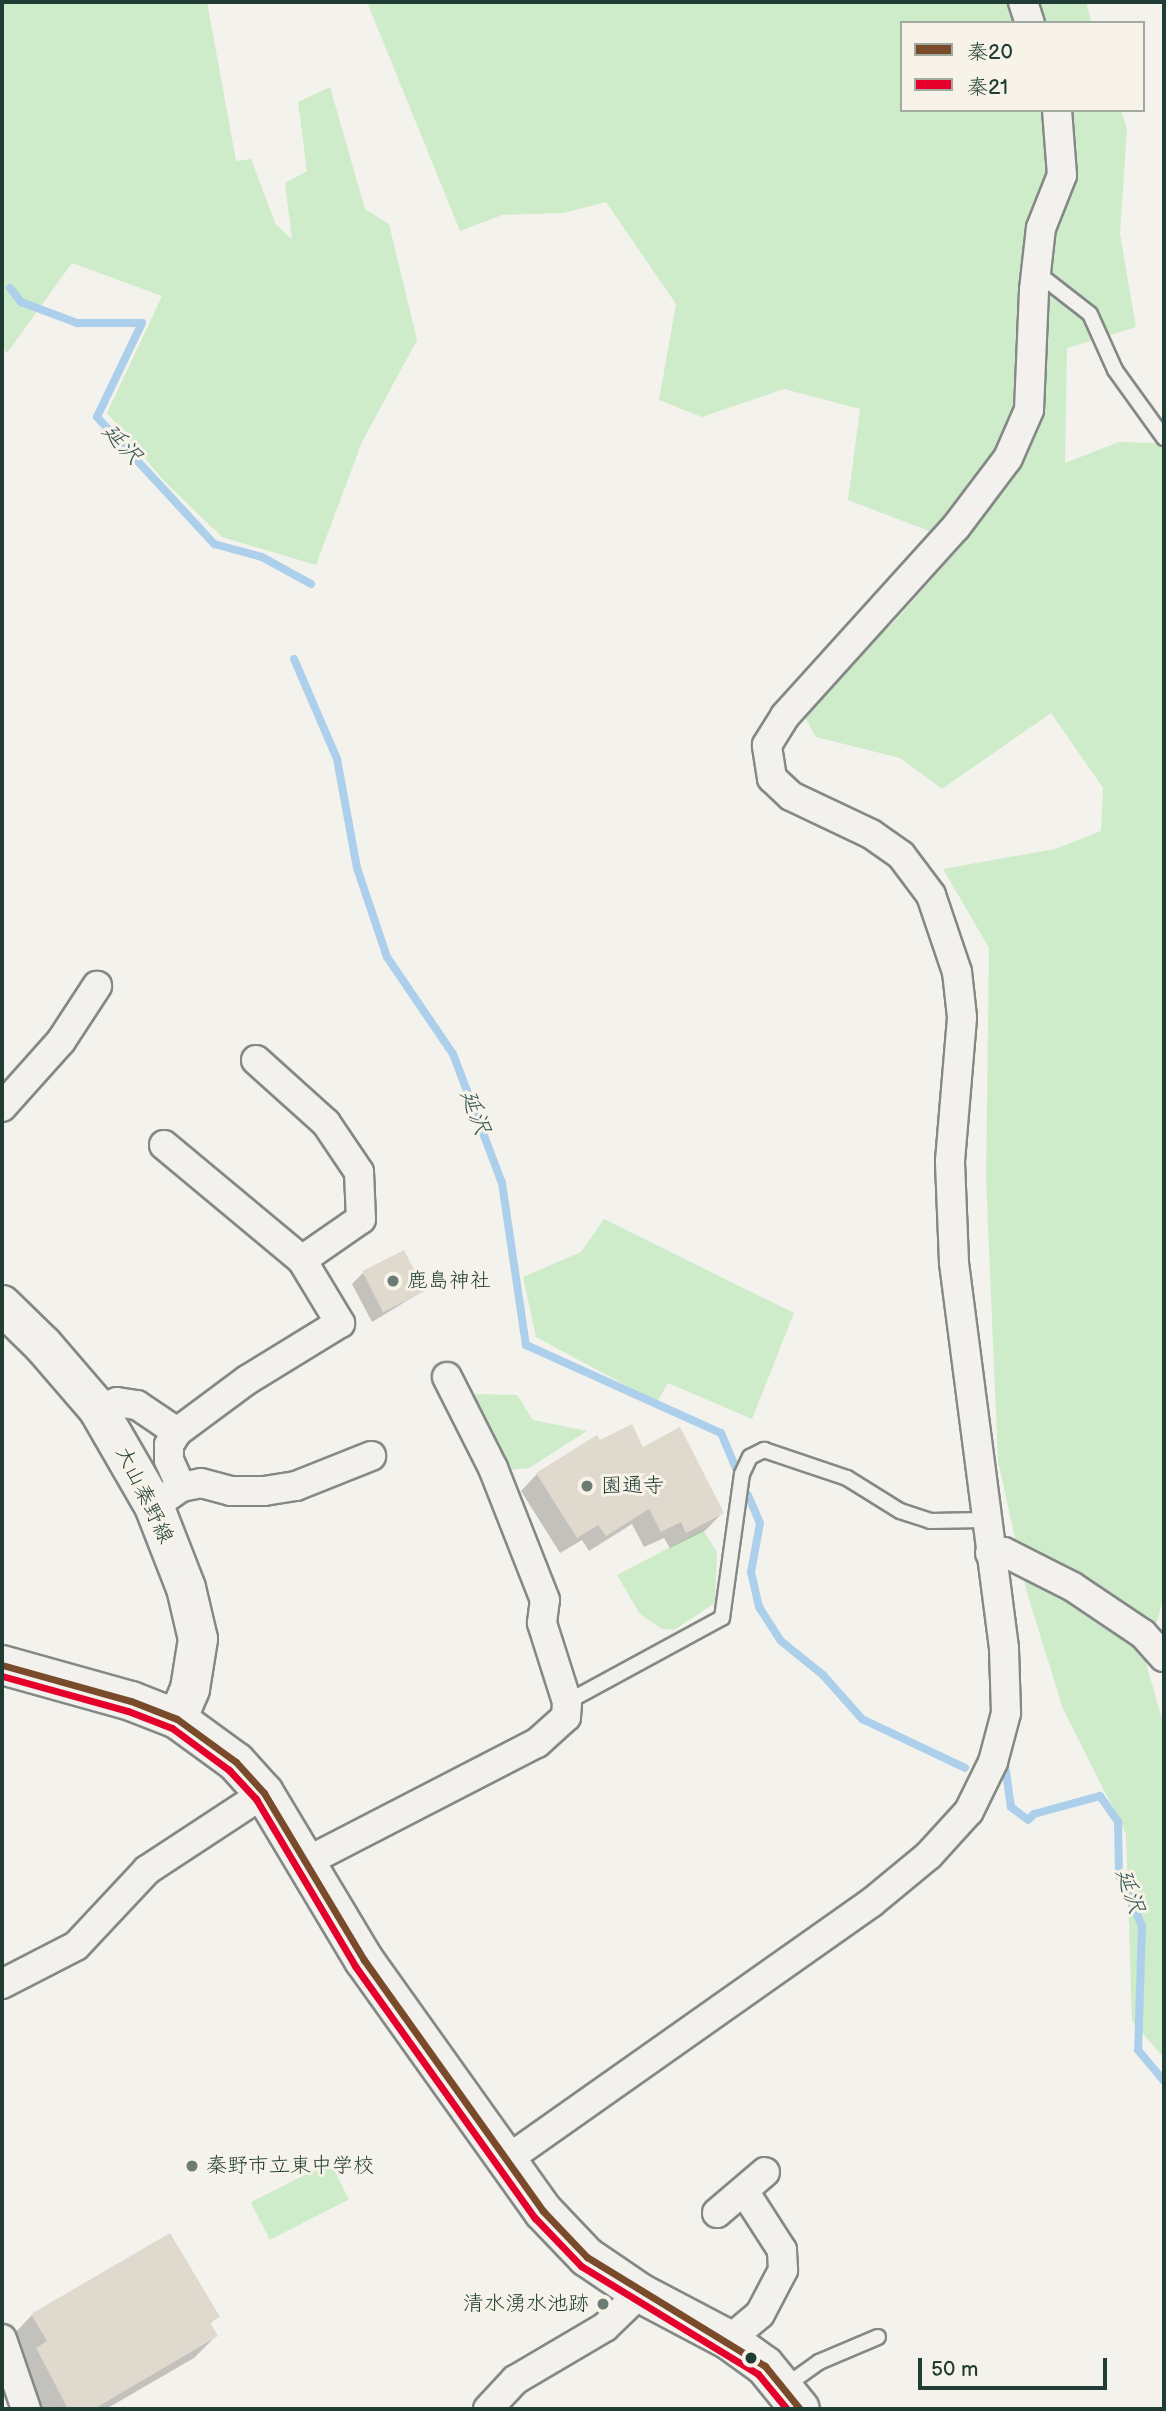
<!DOCTYPE html>
<meta charset="utf-8">
<style>
body{margin:0}
#map{position:relative;width:1166px;height:2411px;overflow:hidden;background:#f4f2ec;font-family:"Balsamiq Sans","Klee One",sans-serif}
div>[style]{position:absolute}
.green>*{inset:0;background:#ceecc9;transform-origin:0 0}
.shadow>*{inset:0;background:#0003}
.stream>*{height:8px;margin:-4px;padding:0 4px;transform-origin:4px;border-radius:4px;background:#acd0eb}
.building>*{inset:0;background:#e0d9ce;transform-origin:0 0}
.roads{filter:drop-shadow(2px 0 #848985) drop-shadow(-2px 0 #848985) drop-shadow(0 2px #848985) drop-shadow(0 -2px #848985)}
.lane>*{height:14px;margin:-7px;padding:0 7px;transform-origin:7px;border-radius:7px;background:#f2f1ed}
.street>*{height:28px;margin:-14px;padding:0 14px;transform-origin:14px;border-radius:14px;background:#f2f1ed}
.secondary>*{height:38px;margin:-19px;padding:0 19px;transform-origin:19px;border-radius:19px;background:#f2f1ed}
.primary>*{height:38px;margin:-19px;padding:0 19px;transform-origin:19px;border-radius:19px;background:#f2f1ed}
.bus-1>*{height:7px;margin:-3.5px;padding:0 3.5px;transform-origin:3.5px;border-radius:3.5px;background:#7a4b2a}
.bus-2>*{height:7px;margin:-3.5px;padding:0 3.5px;transform-origin:3.5px;border-radius:3.5px;background:#e4002b}
.dots>*{width:19px;height:19px;translate:-50% -50%;box-sizing:border-box;border:4px solid #f7f3e8;border-radius:50%}
span{translate:-50% -50%;white-space:nowrap;text-align:center;line-height:1.15;-webkit-text-stroke:6px #f7f3e8;paint-order:stroke}
.poi-label{font-size:21px;color:#1f3d34}
.left{translate:0 -50%;text-align:left}
.right{translate:-100% -50%;text-align:right}
.street-label{font-size:21px;color:#1f3d34}
.water-label{font-size:23px;color:#355758;font-style:italic}
.frame{position:absolute;inset:0;border:4px solid #1f3d34;pointer-events:none}
.legend{position:absolute;left:900px;top:21px;width:245px;height:91px;box-sizing:border-box;background:#f7f3e8;border:2px solid #a1aaa0;margin:0;padding:9px 12px;list-style:none;font-size:21px;color:#1f3d34}
.legend li{display:flex;align-items:center;gap:14px;height:35px}
.legend b{width:35px;border:2px solid #a1aaa0}
.scale{position:absolute;left:918px;top:2358px;width:189px;height:32px;box-sizing:border-box;border:4px solid #1f3d34;border-top:0;padding-left:9px;font-size:21px;line-height:24px;white-space:nowrap;color:#1f3d34;-webkit-text-stroke:5px #f7f3e8;paint-order:stroke}
</style>
<div id="map">
<div class="green">
<i style="clip-path:polygon(2px 2px,207px 2px,236px 161px,251px 159px,276px 225px,292px 239px,285px 183px,307px 171px,298px 102px,330px 87px,365px 209px,389px 224px,417px 340px,362px 442px,316px 565px,222px 537px,164px 481px,107px 413px,162px 296px,72px 263px,7px 353px,2px 348px)"></i>
<i style="clip-path:polygon(367px 2px,1086px 2px,1092px 23px,902px 23px,902px 110px,1121px 110px,1127px 129px,1120px 234px,1136px 327px,1067px 348px,1065px 463px,1119px 442px,1164px 443px,1164px 1595px,1146px 1663px,1164px 1726px,1164px 2058px,1132px 2021px,1126px 1834px,1063px 1709px,1027px 1593px,998px 1461px,986px 1179px,989px 948px,943px 869px,1055px 849px,1101px 831px,1103px 788px,1051px 713px,942px 789px,900px 758px,816px 737px,798px 705px,893px 623px,963px 544px,848px 500px,860px 409px,784px 389px,702px 417px,659px 400px,676px 304px,606px 202px,564px 213px,502px 215px,460px 231px)"></i>
<i style="clip-path:polygon(604px 1219px,794px 1313px,752px 1419px,668px 1383px,657px 1402px,536px 1337px,523px 1277px,581px 1252px)"></i>
<i style="clip-path:polygon(470px 1394px,517px 1395px,533px 1420px,587px 1431px,529px 1468px,507px 1470px)"></i>
<i style="clip-path:polygon(703px 1530px,717px 1552px,715px 1603px,674px 1630px,662px 1629px,640px 1614px,617px 1575px)"></i>
<i style="left:330px;top:2162px;width:42px;height:89px;rotate:63deg"></i>
</div>
<div class="shadow">
<i style="clip-path:polygon(363px 1273px,423px 1291px,372px 1322px,352px 1284px)"></i>
<i style="clip-path:polygon(600px 1443px,643px 1449px,722px 1513px,706px 1530px,670px 1548px,664px 1538px,644px 1547px,632px 1524px,589px 1551px,582px 1540px,560px 1553px,521px 1491px,537px 1474px)"></i>
<i style="clip-path:polygon(32px 2315px,217px 2316px,210px 2324px,216px 2336px,194px 2358px,106px 2409px,35px 2409px,15px 2371px,25px 2361px,11px 2337px)"></i>
</div>
<div class="stream">
<i style="left:10px;top:288px;width:18px;rotate:52deg"></i>
<i style="left:21px;top:302px;width:60px;rotate:20.6deg"></i>
<i style="left:77px;top:323px;width:65px"></i>
<i style="left:142px;top:323px;width:104px;rotate:115.6deg"></i>
<i style="left:97px;top:417px;width:173px;rotate:47.3deg"></i>
<i style="left:214px;top:544px;width:50px;rotate:15.2deg"></i>
<i style="left:262px;top:557px;width:56px;rotate:28.9deg"></i>
<i style="left:294px;top:659px;width:109px;rotate:66.7deg"></i>
<i style="left:337px;top:759px;width:111px;rotate:79.6deg"></i>
<i style="left:357px;top:868px;width:94px;rotate:71.4deg"></i>
<i style="left:387px;top:957px;width:117px;rotate:55.8deg"></i>
<i style="left:453px;top:1054px;width:138px;rotate:69.2deg"></i>
<i style="left:502px;top:1183px;width:164px;rotate:81.6deg"></i>
<i style="left:526px;top:1345px;width:214px;rotate:24.3deg"></i>
<i style="left:721px;top:1433px;width:38px;rotate:67deg"></i>
<i style="left:748px;top:1495px;width:30px;rotate:67deg"></i>
<i style="left:760px;top:1523px;width:50px;rotate:100.4deg"></i>
<i style="left:751px;top:1572px;width:36px;rotate:77deg"></i>
<i style="left:759px;top:1607px;width:40px;rotate:57.1deg"></i>
<i style="left:781px;top:1641px;width:54px;rotate:39deg"></i>
<i style="left:823px;top:1675px;width:59px;rotate:48.4deg"></i>
<i style="left:862px;top:1719px;width:114px;rotate:25.4deg"></i>
<i style="left:1005px;top:1765px;width:42px;rotate:81.9deg"></i>
<i style="left:1011px;top:1807px;width:21px;rotate:37deg"></i>
<i style="left:1028px;top:1820px;width:8px;rotate:-45deg"></i>
<i style="left:1034px;top:1814px;width:68px;rotate:-15.3deg"></i>
<i style="left:1100px;top:1796px;width:32px;rotate:55deg"></i>
<i style="left:1118px;top:1822px;width:53px;rotate:88.9deg"></i>
<i style="left:1119px;top:1875px;width:56px;rotate:65.7deg"></i>
<i style="left:1142px;top:1926px;width:124px;rotate:91.8deg"></i>
<i style="left:1138px;top:2050px;width:40px;rotate:50deg"></i>
</div>
<div class="building">
<i style="left:404px;top:1250px;width:46px;height:47px;rotate:63deg"></i>
<i style="clip-path:polygon(632px 1424px,643px 1447px,680px 1427px,724px 1513px,686px 1533px,681px 1522px,661px 1532px,649px 1509px,606px 1536px,598px 1525px,577px 1538px,536px 1473px,597px 1435px,600px 1440px)"></i>
<i style="clip-path:polygon(170px 2233px,220px 2317px,210px 2322px,218px 2336px,94px 2409px,68px 2409px,36px 2348px,47px 2341px,31px 2314px)"></i>
</div>
<div class="roads">
<div class="lane">
<i style="left:1036px;top:272px;width:68px;rotate:37.9deg"></i>
<i style="left:1090px;top:314px;width:61px;rotate:65.9deg"></i>
<i style="left:1115px;top:370px;width:84px;rotate:54.2deg"></i>
<i style="left:567px;top:1702px;width:176px;rotate:-28.5deg"></i>
<i style="left:722px;top:1618px;width:145px;rotate:-82.1deg"></i>
<i style="left:742px;top:1474px;width:19px;rotate:-65deg"></i>
<i style="left:750px;top:1457px;width:16px;rotate:-27deg"></i>
<i style="left:764px;top:1450px;width:88px;rotate:18.6deg"></i>
<i style="left:847px;top:1478px;width:62px;rotate:31.9deg"></i>
<i style="left:900px;top:1511px;width:32px;rotate:18deg"></i>
<i style="left:930px;top:1521px;width:54px;rotate:-1.1deg"></i>
<i style="left:784px;top:2387px;width:43px;rotate:-35.5deg"></i>
<i style="left:819px;top:2362px;width:64px;rotate:-23deg"></i>
</div>
<div class="street">
<i style="left:1023px;top:2px;width:22px;rotate:72deg"></i>
<i style="left:256px;top:1060px;width:94px;rotate:42deg"></i>
<i style="left:326px;top:1123px;width:59px;rotate:56deg"></i>
<i style="left:359px;top:1172px;width:47px;rotate:87.6deg"></i>
<i style="left:361px;top:1219px;width:72px;rotate:145.2deg"></i>
<i style="left:2px;top:1107px;width:89px;rotate:-48.2deg"></i>
<i style="left:61px;top:1041px;width:66px;rotate:-56.8deg"></i>
<i style="left:164px;top:1145px;width:180px;rotate:39.8deg"></i>
<i style="left:302px;top:1260px;width:74px;rotate:58.9deg"></i>
<i style="left:340px;top:1323px;width:109px;rotate:148.5deg"></i>
<i style="left:247px;top:1380px;width:87px;rotate:143.4deg"></i>
<i style="left:98px;top:1409px;width:20px;rotate:-20deg"></i>
<i style="left:117px;top:1402px;width:20px;rotate:9deg"></i>
<i style="left:137px;top:1405px;width:48px;rotate:34deg"></i>
<i style="left:177px;top:1432px;width:15px;rotate:122deg"></i>
<i style="left:169px;top:1445px;width:15px;rotate:90deg"></i>
<i style="left:169px;top:1460px;width:30px;rotate:66deg"></i>
<i style="left:154px;top:1506px;width:33px;rotate:-35deg"></i>
<i style="left:181px;top:1487px;width:20px;rotate:-11deg"></i>
<i style="left:201px;top:1483px;width:31px;rotate:15deg"></i>
<i style="left:231px;top:1491px;width:33px"></i>
<i style="left:264px;top:1491px;width:32px;rotate:-9deg"></i>
<i style="left:296px;top:1486px;width:81px;rotate:-21.8deg"></i>
<i style="left:990px;top:1553px;width:14px;rotate:-4deg"></i>
<i style="left:1004px;top:1552px;width:77px;rotate:26.9deg"></i>
<i style="left:1073px;top:1587px;width:84px;rotate:33.9deg"></i>
<i style="left:1143px;top:1634px;width:31px;rotate:48deg"></i>
<i style="left:306px;top:1862px;width:260px;rotate:-27.3deg"></i>
<i style="left:537px;top:1743px;width:39px;rotate:-42deg"></i>
<i style="left:566px;top:1717px;width:15px;rotate:-86deg"></i>
<i style="left:567px;top:1702px;width:83px;rotate:-107.6deg"></i>
<i style="left:542px;top:1623px;width:23px;rotate:-83deg"></i>
<i style="left:545px;top:1600px;width:142px;rotate:-111.5deg"></i>
<i style="left:493px;top:1468px;width:102px;rotate:-116.8deg"></i>
<i style="left:2px;top:1984px;width:83px;rotate:-27.2deg"></i>
<i style="left:76px;top:1946px;width:104px;rotate:-46.9deg"></i>
<i style="left:147px;top:1870px;width:140px;rotate:-33.3deg"></i>
<i style="left:505px;top:2161px;width:448px;rotate:-35.2deg"></i>
<i style="left:871px;top:1903px;width:75px;rotate:-39.6deg"></i>
<i style="left:929px;top:1855px;width:59px;rotate:-47.7deg"></i>
<i style="left:969px;top:1811px;width:55px;rotate:-63.9deg"></i>
<i style="left:993px;top:1762px;width:51px;rotate:-75.1deg"></i>
<i style="left:1006px;top:1713px;width:65px;rotate:-91.8deg"></i>
<i style="left:1004px;top:1648px;width:389px;rotate:-97.4deg"></i>
<i style="left:954px;top:1262px;width:101px;rotate:-92.3deg"></i>
<i style="left:950px;top:1161px;width:144px;rotate:-85.2deg"></i>
<i style="left:962px;top:1017px;width:45px;rotate:-96.3deg"></i>
<i style="left:957px;top:972px;width:81px;rotate:-108.7deg"></i>
<i style="left:931px;top:895px;width:50px;rotate:-126.9deg"></i>
<i style="left:901px;top:855px;width:37px;rotate:-145deg"></i>
<i style="left:871px;top:834px;width:89px;rotate:-154.6deg"></i>
<i style="left:791px;top:796px;width:26px;rotate:-137deg"></i>
<i style="left:772px;top:778px;width:33px;rotate:-99deg"></i>
<i style="left:767px;top:745px;width:34px;rotate:-58deg"></i>
<i style="left:785px;top:716px;width:255px;rotate:-47.9deg"></i>
<i style="left:956px;top:527px;width:86px;rotate:-53deg"></i>
<i style="left:1008px;top:458px;width:52px;rotate:-66.4deg"></i>
<i style="left:1029px;top:410px;width:120px;rotate:-87.6deg"></i>
<i style="left:1034px;top:290px;width:62px;rotate:-83.6deg"></i>
<i style="left:1041px;top:228px;width:57px;rotate:-68.4deg"></i>
<i style="left:1062px;top:175px;width:65px;rotate:-94.4deg"></i>
<i style="left:717px;top:2213px;width:63px;rotate:-40.5deg"></i>
<i style="left:2px;top:2339px;width:74px;rotate:71.1deg"></i>
<i style="left:729px;top:2340px;width:40px;rotate:-40deg"></i>
<i style="left:760px;top:2314px;width:50px;rotate:-62.4deg"></i>
<i style="left:783px;top:2270px;width:20px;rotate:-93deg"></i>
<i style="left:782px;top:2250px;width:70px;rotate:-122.8deg"></i>
<i style="left:488px;top:2409px;width:40px;rotate:-47deg"></i>
<i style="left:515px;top:2380px;width:104px;rotate:-30.5deg"></i>
<i style="left:605px;top:2327px;width:49px;rotate:-44.2deg"></i>
</div>
<div class="secondary">
<i style="left:2px;top:1305px;width:57px;rotate:44.3deg"></i>
<i style="left:43px;top:1345px;width:84px;rotate:49.3deg"></i>
<i style="left:98px;top:1409px;width:112px;rotate:60deg"></i>
<i style="left:154px;top:1506px;width:88px;rotate:68.7deg"></i>
<i style="left:186px;top:1588px;width:52px;rotate:76.8deg"></i>
<i style="left:198px;top:1639px;width:51px;rotate:99.1deg"></i>
<i style="left:190px;top:1689px;width:33px;rotate:113deg"></i>
</div>
<div class="primary">
<i style="left:2px;top:1665px;width:134px;rotate:15.6deg"></i>
<i style="left:131px;top:1701px;width:49px;rotate:21.4deg"></i>
<i style="left:177px;top:1719px;width:73px;rotate:36.1deg"></i>
<i style="left:236px;top:1762px;width:42px;rotate:47.9deg"></i>
<i style="left:264px;top:1793px;width:195px;rotate:59.1deg"></i>
<i style="left:364px;top:1960px;width:308px;rotate:54.5deg"></i>
<i style="left:543px;top:2211px;width:64px;rotate:46.3deg"></i>
<i style="left:587px;top:2257px;width:64px;rotate:34.2deg"></i>
<i style="left:640px;top:2293px;width:101px;rotate:27.8deg"></i>
<i style="left:729px;top:2340px;width:44px;rotate:35.8deg"></i>
<i style="left:765px;top:2366px;width:55px;rotate:50.9deg"></i>
</div>
</div>
<div class="bus-1">
<i style="left:2px;top:1665px;width:134px;rotate:15.6deg"></i>
<i style="left:131px;top:1701px;width:49px;rotate:21.4deg"></i>
<i style="left:177px;top:1719px;width:73px;rotate:36.1deg"></i>
<i style="left:236px;top:1762px;width:42px;rotate:47.9deg"></i>
<i style="left:264px;top:1793px;width:195px;rotate:59.1deg"></i>
<i style="left:364px;top:1960px;width:308px;rotate:54.5deg"></i>
<i style="left:543px;top:2211px;width:64px;rotate:46.3deg"></i>
<i style="left:587px;top:2257px;width:209px;rotate:31.5deg"></i>
<i style="left:765px;top:2366px;width:55px;rotate:50.9deg"></i>
</div>
<div class="bus-2">
<i style="left:2px;top:1676px;width:131px;rotate:15.5deg"></i>
<i style="left:128px;top:1711px;width:47px;rotate:21.1deg"></i>
<i style="left:172px;top:1728px;width:71px;rotate:36.4deg"></i>
<i style="left:229px;top:1770px;width:40px;rotate:47deg"></i>
<i style="left:256px;top:1799px;width:194px;rotate:59.3deg"></i>
<i style="left:355px;top:1966px;width:310px;rotate:54.5deg"></i>
<i style="left:535px;top:2218px;width:66px;rotate:46.2deg"></i>
<i style="left:581px;top:2266px;width:207px;rotate:31.4deg"></i>
<i style="left:758px;top:2374px;width:45px;rotate:50.4deg"></i>
</div>
<div class="dots">
<i style="left:393px;top:1281px;background:#6a7c74"></i>
<i style="left:587px;top:1486px;background:#6a7c74"></i>
<i style="left:192px;top:2166px;background:#6a7c74"></i>
<i style="left:603px;top:2304px;background:#6a7c74"></i>
<i style="left:751px;top:2358px;background:#1f3d34"></i>
</div>
<div class="poi-label">
<span class="left" style="left:407px;top:1281px">鹿島神社</span>
<span class="left" style="left:601px;top:1486px">園通寺</span>
<span class="left" style="left:206px;top:2166px">秦野市立東中学校</span>
<span class="right" style="left:589px;top:2304px">清水湧水池跡</span>
</div>
<div class="street-label">
<span style="left:144px;top:1495px;rotate:64deg">大山秦野線</span>
</div>
<div class="water-label">
<span style="left:122px;top:444px;rotate:47deg">延沢</span>
<span style="left:475px;top:1112px;rotate:69deg">延沢</span>
<span style="left:1130px;top:1891px;rotate:71deg">延沢</span>
</div>
<div class="frame"></div>
<ul class="legend">
<li><b style="height:9px;background:#7a4b2a"></b>秦20</li>
<li><b style="height:9px;background:#e4002b"></b>秦21</li>
</ul>
<div class="scale">50 m</div>
</div>
